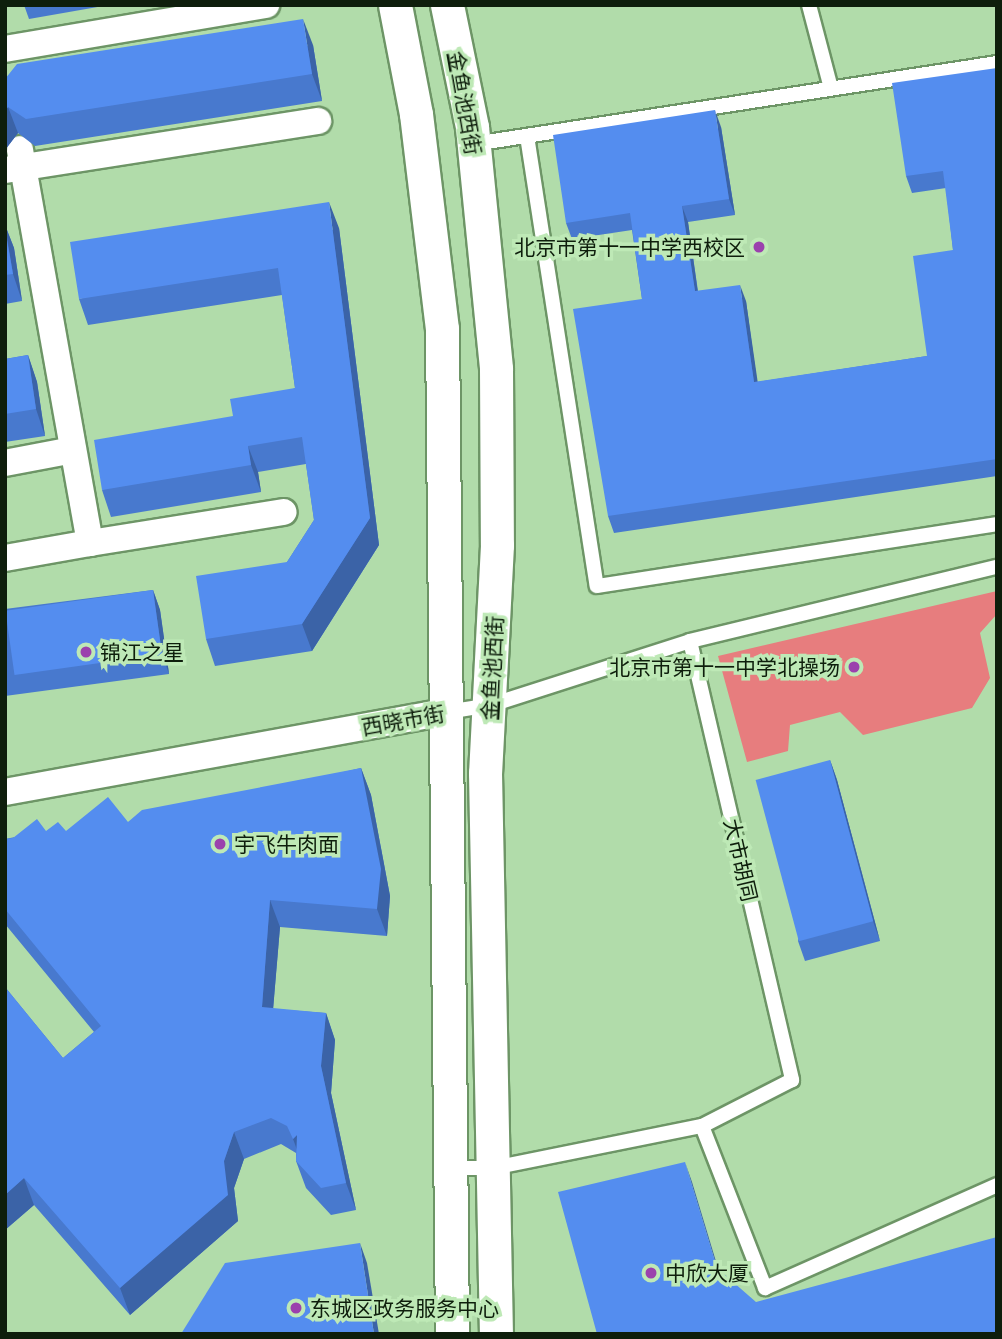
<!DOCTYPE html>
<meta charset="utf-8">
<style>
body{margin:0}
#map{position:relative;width:1002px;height:1339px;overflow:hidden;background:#b1dcaa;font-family:Manrope,"Noto Sans SC",sans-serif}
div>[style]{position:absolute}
.green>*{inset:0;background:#e77d7e}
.roads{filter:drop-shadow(2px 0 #6d9566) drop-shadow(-2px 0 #6d9566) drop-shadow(0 2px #6d9566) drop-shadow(0 -2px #6d9566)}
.service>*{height:14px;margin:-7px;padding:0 7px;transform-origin:7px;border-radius:7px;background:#fff}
.minor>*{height:26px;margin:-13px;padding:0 13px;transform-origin:13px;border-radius:13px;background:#fff}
.tertiary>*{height:33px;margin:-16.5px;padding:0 16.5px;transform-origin:16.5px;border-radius:16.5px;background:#fff}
.wall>*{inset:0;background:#4879ce}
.shaded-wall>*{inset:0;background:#3b63a7}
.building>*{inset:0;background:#548def;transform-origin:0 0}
.dots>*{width:19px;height:19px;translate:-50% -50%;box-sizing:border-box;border:4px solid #bee9b6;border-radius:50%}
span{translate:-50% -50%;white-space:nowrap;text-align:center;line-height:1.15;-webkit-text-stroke:7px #bee9b6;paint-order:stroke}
.street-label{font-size:21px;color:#0e1e0c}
.poi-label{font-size:21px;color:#0e1e0c}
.right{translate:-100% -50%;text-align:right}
.left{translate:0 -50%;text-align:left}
.frame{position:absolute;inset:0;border:7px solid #0e1e0c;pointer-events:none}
</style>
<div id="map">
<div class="green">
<i style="clip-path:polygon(997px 591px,997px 614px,980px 633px,990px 678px,972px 708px,863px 735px,840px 712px,790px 725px,788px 751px,747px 762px,718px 656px)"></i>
</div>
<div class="roads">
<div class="service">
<i style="left:809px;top:5px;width:86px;rotate:75.2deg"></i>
<i style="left:527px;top:136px;width:455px;rotate:81.2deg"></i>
<i style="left:597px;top:586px;width:405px;rotate:-8.8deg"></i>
<i style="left:474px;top:144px;width:529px;rotate:-8.8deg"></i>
<i style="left:690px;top:641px;width:451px;rotate:76.9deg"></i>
<i style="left:792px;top:1080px;width:101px;rotate:152.9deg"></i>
<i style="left:702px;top:1126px;width:174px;rotate:68.7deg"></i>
<i style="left:765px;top:1288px;width:254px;rotate:-23.9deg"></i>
<i style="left:447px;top:712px;width:45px;rotate:-9deg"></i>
<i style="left:491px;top:705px;width:209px;rotate:-17.8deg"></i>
<i style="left:690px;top:641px;width:316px;rotate:-13.6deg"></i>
<i style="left:451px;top:1168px;width:42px"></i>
<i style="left:493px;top:1168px;width:213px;rotate:-11.4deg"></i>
</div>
<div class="minor">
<i style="left:5px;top:49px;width:265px;rotate:-9.6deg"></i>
<i style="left:5px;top:170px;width:317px;rotate:-8.9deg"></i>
<i style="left:5px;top:463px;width:69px;rotate:-10.8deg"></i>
<i style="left:90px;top:543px;width:196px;rotate:-9.1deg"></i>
<i style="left:5px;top:558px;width:86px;rotate:-10deg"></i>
<i style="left:90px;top:543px;width:400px;rotate:-100.1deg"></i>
<i style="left:5px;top:792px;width:449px;rotate:-10.3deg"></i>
</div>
<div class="tertiary">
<i style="left:395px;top:5px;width:111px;rotate:79.1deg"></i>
<i style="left:416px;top:114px;width:217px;rotate:83.1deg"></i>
<i style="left:442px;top:329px;width:1005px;rotate:89.43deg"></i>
<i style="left:447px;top:5px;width:125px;rotate:78.4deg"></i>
<i style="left:472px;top:127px;width:243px;rotate:84.3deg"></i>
<i style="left:496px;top:369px;width:176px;rotate:89.7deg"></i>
<i style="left:497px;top:545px;width:228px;rotate:93deg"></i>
<i style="left:485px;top:773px;width:561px;rotate:88.88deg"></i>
</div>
</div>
<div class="wall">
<i style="clip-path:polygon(24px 5px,109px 5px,29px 19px)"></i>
<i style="clip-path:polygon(313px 45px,322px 101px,35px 146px,18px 133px,5px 150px,5px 79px)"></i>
<i style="clip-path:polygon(997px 68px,997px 476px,614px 533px,608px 516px,642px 299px,632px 230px,572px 239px,566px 223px,721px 127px,735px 215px,688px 222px,698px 291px,746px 301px,757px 382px,927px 356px,953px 250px,946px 188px,912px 193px,906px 176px)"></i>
<i style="clip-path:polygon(5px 225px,14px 248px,22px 301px,5px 304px)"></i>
<i style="clip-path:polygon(339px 228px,379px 545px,312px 651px,215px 666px,206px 639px,287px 562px,314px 520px,306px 464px,258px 472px,261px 492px,111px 517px,102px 490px,295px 388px,282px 295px,88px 325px,79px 299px)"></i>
<i style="clip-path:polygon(28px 355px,37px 382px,45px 436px,5px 442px,5px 359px)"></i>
<i style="clip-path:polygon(153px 590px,160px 610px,169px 674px,5px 696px,5px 609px)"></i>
<i style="clip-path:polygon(830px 760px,837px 780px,880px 941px,805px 961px,798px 941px)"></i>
<i style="clip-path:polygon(361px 768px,371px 795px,390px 896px,387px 936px,280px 927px,273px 1009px,326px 1013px,335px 1040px,331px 1093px,356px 1210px,331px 1215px,306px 1188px,296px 1161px,296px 1153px,281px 1144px,244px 1159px,234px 1188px,238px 1221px,130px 1315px,34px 1205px,5px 1230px,5px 987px,63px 1058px,94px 1032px,5px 924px,5px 839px,46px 831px,66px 831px,128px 822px)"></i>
</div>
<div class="shaded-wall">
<i style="clip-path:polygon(303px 19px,313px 45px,322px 101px,312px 74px)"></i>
<i style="clip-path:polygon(8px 107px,18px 133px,5px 150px,5px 111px)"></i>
<i style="clip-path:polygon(715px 110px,721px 127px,735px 215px,729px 199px)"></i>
<i style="clip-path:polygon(329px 202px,339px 228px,379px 545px,312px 651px,302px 624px,370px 518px)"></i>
<i style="clip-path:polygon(682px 206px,688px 222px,700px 308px,695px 291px)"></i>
<i style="clip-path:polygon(5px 225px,14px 248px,22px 301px,13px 274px)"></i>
<i style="clip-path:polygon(740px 285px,746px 301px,760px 398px,754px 382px)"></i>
<i style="clip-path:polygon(28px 355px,37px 382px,45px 436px,36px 409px)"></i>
<i style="clip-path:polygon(248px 446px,258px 472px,261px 492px,251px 465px)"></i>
<i style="clip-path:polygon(153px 590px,160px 610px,169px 674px,162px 654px)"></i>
<i style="clip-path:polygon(830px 760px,837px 780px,880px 941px,873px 921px)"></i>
<i style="clip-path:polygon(361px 768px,371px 795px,390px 896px,387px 936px,377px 909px)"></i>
<i style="clip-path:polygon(270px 900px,280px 927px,271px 1034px,262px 1007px)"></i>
<i style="clip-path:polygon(326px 1013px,335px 1040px,331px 1093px,356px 1210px,346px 1183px,321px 1066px)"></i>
<i style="clip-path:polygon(234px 1132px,244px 1159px,234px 1188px,238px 1221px,130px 1315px,120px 1288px,224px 1161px)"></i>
<i style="clip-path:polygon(297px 1135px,303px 1166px,293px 1139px)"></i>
<i style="clip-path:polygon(685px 1162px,692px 1182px,724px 1288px,717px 1268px)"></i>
<i style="clip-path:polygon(24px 1178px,34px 1205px,5px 1230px,5px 1195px)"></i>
<i style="clip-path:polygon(360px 1243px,367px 1263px,379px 1334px,374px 1334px)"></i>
</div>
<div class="building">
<i style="clip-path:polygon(303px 19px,312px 74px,26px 119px,8px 107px,5px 111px,5px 79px,17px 64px)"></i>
<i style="clip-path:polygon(997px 68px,997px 163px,996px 163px,997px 459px,608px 516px,573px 309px,642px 299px,630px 213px,566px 223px,553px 135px,715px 110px,729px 199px,682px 206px,695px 291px,740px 285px,754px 382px,927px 356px,913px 256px,953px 250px,943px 171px,906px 176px,892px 83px)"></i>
<i style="clip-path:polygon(329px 202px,370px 518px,302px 624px,206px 639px,196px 576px,287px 562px,314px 520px,302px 437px,248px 446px,251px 465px,102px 490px,94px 440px,233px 416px,230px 399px,295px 388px,278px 268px,79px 299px,70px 242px)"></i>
<i style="clip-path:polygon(5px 229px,13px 274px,5px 275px)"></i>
<i style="clip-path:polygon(28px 355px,36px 409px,5px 414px,5px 359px)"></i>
<i style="left:153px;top:590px;width:65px;height:149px;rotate:82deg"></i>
<i style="left:830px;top:760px;width:167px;height:77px;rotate:75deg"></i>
<i style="clip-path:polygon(361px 768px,381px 869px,377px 909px,270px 900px,262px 1007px,326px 1013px,321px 1066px,346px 1183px,321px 1188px,296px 1161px,297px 1135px,293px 1139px,287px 1126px,271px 1118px,234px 1132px,224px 1161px,228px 1195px,120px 1288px,24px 1178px,5px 1195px,5px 987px,63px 1058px,101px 1026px,5px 909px,5px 839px,13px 838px,37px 819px,46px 831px,58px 822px,66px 831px,108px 797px,128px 822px,142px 810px)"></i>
<i style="clip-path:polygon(685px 1162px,717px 1268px,756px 1302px,997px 1237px,997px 1334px,597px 1334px,558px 1192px)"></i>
<i style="clip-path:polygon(360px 1243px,374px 1334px,181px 1334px,225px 1263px)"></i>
</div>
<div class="dots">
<i style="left:759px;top:247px;background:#9b41ad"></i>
<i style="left:86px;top:652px;background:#9b41ad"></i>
<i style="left:854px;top:667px;background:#9b41ad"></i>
<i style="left:220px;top:844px;background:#9b41ad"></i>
<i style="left:651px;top:1273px;background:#9b41ad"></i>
<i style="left:296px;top:1308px;background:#9b41ad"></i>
</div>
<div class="street-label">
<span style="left:465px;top:103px;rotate:80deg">金鱼池西街</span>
<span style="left:492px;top:668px;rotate:-87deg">金鱼池西街</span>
<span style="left:403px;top:720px;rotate:-10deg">西晓市街</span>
<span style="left:741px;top:860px;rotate:77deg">大市胡同</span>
</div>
<div class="poi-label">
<span class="right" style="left:745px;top:247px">北京市第十一中学西校区</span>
<span class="left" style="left:100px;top:652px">锦江之星</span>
<span class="right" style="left:840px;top:667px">北京市第十一中学北操场</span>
<span class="left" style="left:234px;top:844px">宇飞牛肉面</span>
<span class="left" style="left:665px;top:1273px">中欣大厦</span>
<span class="left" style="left:310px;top:1308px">东城区政务服务中心</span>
</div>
<div class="frame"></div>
</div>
